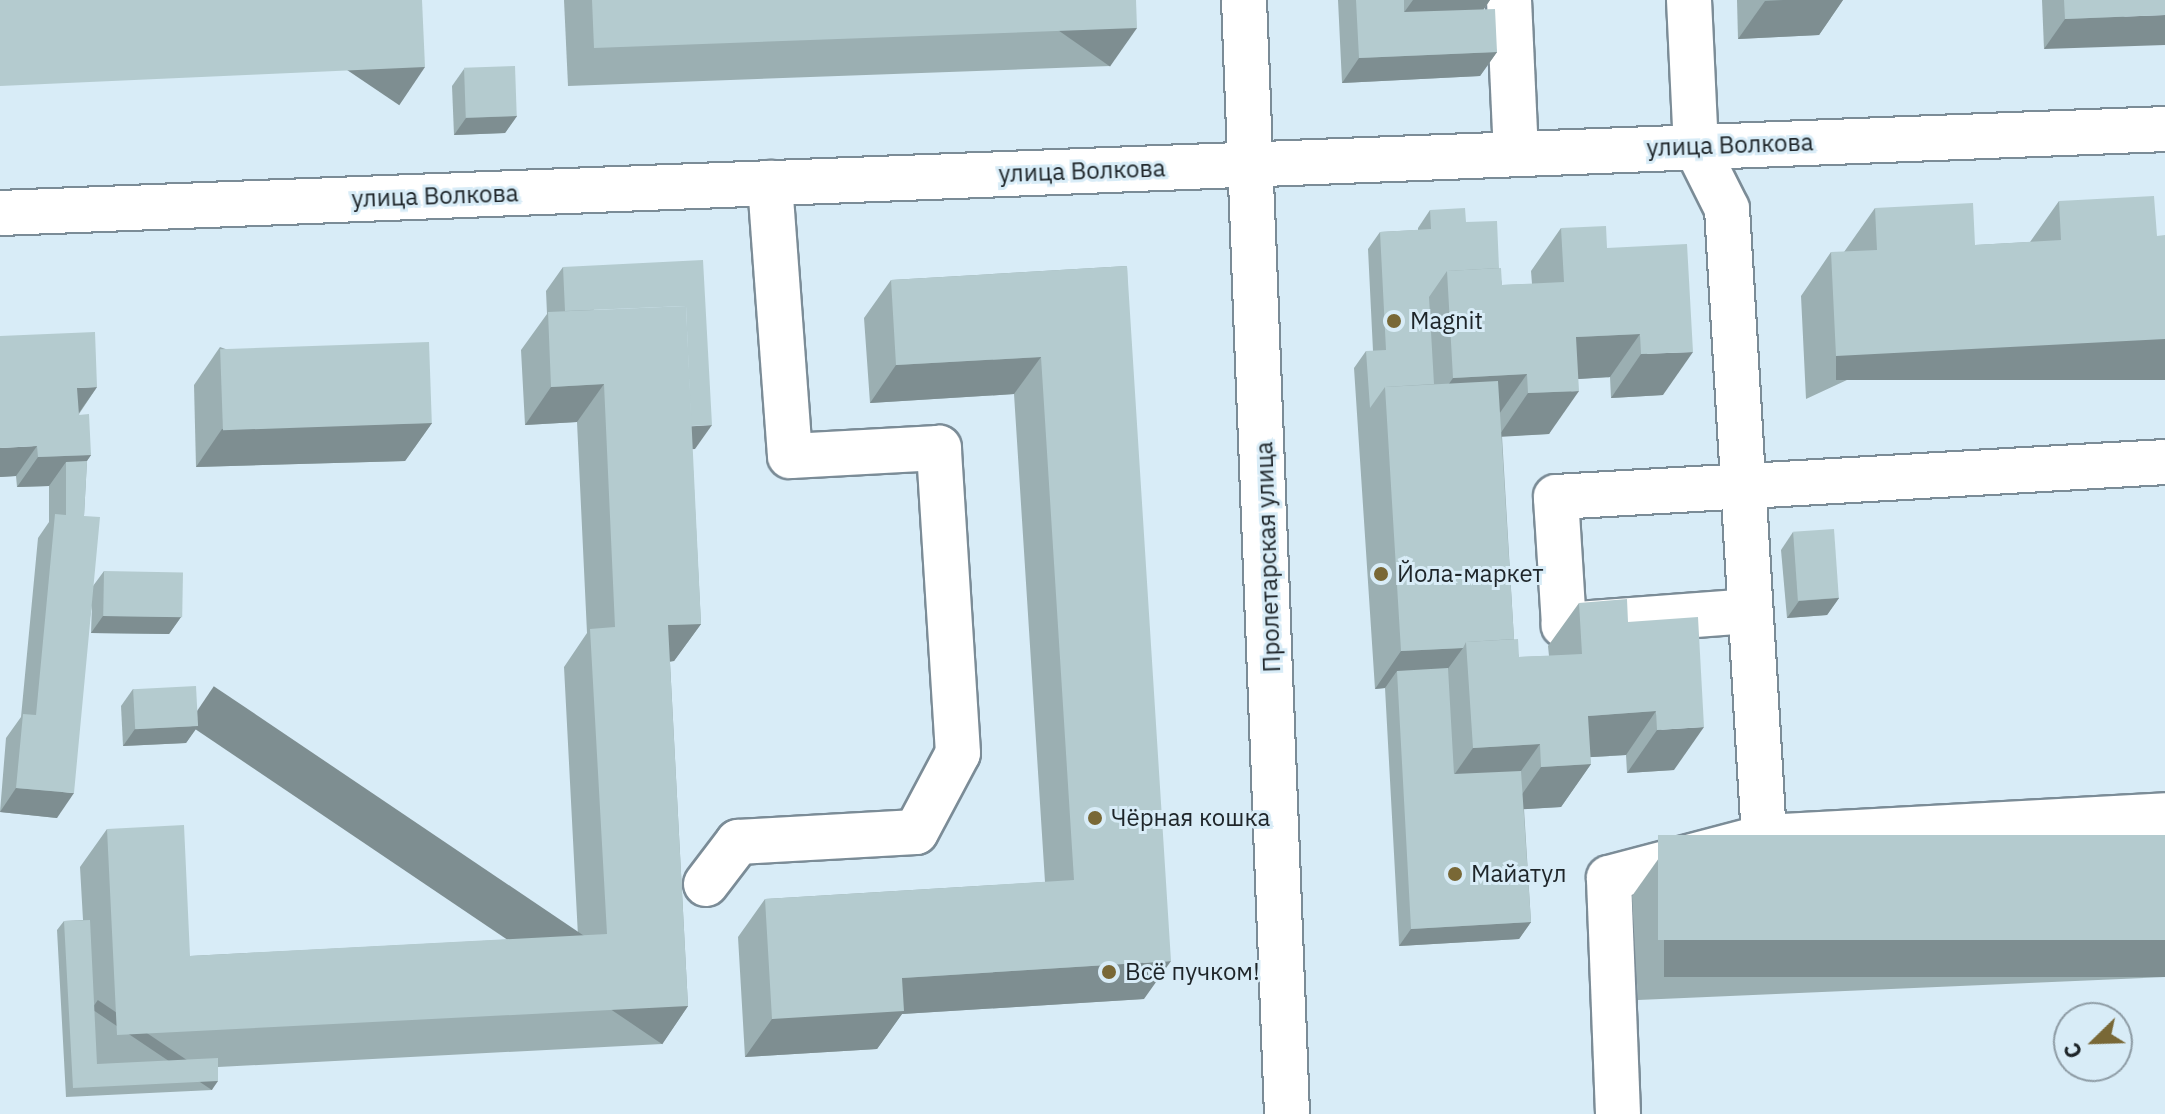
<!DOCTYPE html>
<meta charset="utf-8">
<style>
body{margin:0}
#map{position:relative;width:2165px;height:1114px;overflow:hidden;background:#d8ecf7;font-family:"IBM Plex Sans",sans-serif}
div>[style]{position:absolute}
.roads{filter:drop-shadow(2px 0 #7b8c97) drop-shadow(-2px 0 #7b8c97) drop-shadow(0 2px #7b8c97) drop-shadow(0 -2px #7b8c97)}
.minor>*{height:44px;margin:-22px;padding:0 22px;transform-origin:22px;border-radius:22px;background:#fff}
.wall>*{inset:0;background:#9bafb2}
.shaded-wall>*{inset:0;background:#7e8e91;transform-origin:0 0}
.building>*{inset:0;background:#b4cbcf;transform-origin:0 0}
.dots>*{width:22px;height:22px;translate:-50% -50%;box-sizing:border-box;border:4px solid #d8ecf7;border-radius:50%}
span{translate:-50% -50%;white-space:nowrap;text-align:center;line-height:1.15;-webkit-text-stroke:6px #d8ecf7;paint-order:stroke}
.street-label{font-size:24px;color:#1e2529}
.poi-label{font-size:24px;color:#1e2529}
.left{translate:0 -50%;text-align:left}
.north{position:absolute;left:2053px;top:1002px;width:80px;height:80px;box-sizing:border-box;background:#d8ecf7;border:2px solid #8e9ca5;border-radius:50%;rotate:247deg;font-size:22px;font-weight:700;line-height:32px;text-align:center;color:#1e2529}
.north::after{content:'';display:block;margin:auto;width:28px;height:36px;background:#796836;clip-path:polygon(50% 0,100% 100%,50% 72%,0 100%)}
</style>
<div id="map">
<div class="roads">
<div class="minor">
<i style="left:1244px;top:0;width:1115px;rotate:87.79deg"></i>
<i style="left:1509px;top:0;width:154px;rotate:87.4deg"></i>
<i style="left:1689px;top:0;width:147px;rotate:87.3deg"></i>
<i style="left:1696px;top:147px;width:69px;rotate:63.4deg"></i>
<i style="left:1727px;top:209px;width:629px;rotate:86.63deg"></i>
<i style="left:1764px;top:837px;width:402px;rotate:-3.1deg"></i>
<i style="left:0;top:213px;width:2167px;rotate:-2.22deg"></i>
<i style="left:1750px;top:611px;width:187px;rotate:175.7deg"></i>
<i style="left:1564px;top:625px;width:128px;rotate:-93.6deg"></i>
<i style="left:1556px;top:497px;width:610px;rotate:-3.29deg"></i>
<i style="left:706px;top:884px;width:53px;rotate:-52.7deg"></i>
<i style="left:738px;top:842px;width:178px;rotate:-3.2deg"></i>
<i style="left:916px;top:832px;width:89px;rotate:-62deg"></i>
<i style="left:958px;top:753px;width:306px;rotate:-93.6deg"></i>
<i style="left:939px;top:448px;width:149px;rotate:176.9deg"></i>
<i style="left:790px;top:456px;width:274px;rotate:-94.2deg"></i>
<i style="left:1618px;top:1114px;width:236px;rotate:-92.2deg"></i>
<i style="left:1609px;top:878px;width:160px;rotate:-14.8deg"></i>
</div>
</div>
<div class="wall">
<i style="clip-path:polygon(564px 0,1136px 0,1110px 66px,568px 86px)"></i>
<i style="clip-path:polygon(1338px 0,1490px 0,1484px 9px,1497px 52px,1480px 76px,1342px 83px)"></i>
<i style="clip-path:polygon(1737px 0,1843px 0,1819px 35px,1738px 39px)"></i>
<i style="clip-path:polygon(2042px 0,2165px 0,2044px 49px)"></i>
<i style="clip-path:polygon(464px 69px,517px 116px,505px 133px,454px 135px,452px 86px)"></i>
<i style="clip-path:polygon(2059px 201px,2157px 236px,1806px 399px,1801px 296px,1831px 252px,1844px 252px,1875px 208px,1975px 245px,2030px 242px)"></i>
<i style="clip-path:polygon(1430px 210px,1466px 222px,1499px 268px,1502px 285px,1532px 284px,1531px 271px,1561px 228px,1607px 248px,1663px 395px,1611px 398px,1610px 377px,1578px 379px,1549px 434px,1502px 436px,1514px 639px,1519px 657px,1549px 656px,1548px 646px,1579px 603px,1628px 622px,1674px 770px,1627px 773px,1626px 755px,1590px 757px,1591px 764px,1561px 807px,1524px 809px,1531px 922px,1519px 939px,1399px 946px,1385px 688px,1375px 689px,1354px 368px,1366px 351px,1373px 351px,1368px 249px,1380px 232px,1418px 230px,1418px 228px)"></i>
<i style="clip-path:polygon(1127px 266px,1144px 999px,902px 1014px,877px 1049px,745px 1057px,738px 937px,765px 899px,1045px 882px,1014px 394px,870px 403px,864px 318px,891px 280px)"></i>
<i style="clip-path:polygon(563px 267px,695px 449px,692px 449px,701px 624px,674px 661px,670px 662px,688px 1006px,662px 1044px,218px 1067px,212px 1090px,66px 1097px,57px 930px,64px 921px,83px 920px,80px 867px,107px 829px,190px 956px,578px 936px,564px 667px,587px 633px,577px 422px,525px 425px,521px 350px,547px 314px,546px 291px)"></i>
<i style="clip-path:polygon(220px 347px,432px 423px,405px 461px,196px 467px,194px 385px)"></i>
<i style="clip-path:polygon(97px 387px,79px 414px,91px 455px,87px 461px,84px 516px,93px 586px,104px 571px,181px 617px,169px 634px,91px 633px,92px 605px,57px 818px,0 812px,6px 738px,21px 717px,38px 538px,49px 522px,49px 486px,17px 487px,16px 476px,0 477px)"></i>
<i style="clip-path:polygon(1793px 532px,1839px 598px,1827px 615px,1787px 618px,1781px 550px)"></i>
<i style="clip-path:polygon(133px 689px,198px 726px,186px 743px,123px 746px,121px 706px)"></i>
<i style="clip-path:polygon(2165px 835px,2165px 977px,1638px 1000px,1632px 896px,1659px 858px)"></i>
</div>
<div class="shaded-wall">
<i style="clip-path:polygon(1413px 0,1490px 0,1468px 32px,1387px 36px)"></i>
<i style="clip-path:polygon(1783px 0,1843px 0,1819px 35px,1738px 39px,1765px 1px)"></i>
<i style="clip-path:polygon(2165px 15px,2165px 45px,2044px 49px,2065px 19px)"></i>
<i style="left:1137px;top:28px;width:47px;height:543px;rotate:125deg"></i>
<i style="clip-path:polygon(1497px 52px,1480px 76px,1342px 83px,1359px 58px)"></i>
<i style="left:425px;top:67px;width:46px;height:425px;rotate:124deg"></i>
<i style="clip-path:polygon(517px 116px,505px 133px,454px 135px,466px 118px)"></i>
<i style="clip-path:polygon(1640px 334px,1610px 377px,1546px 381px,1576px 337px)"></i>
<i style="left:2165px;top:339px;width:41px;height:329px;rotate:90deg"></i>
<i style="clip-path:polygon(1693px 352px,1663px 395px,1611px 398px,1641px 354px)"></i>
<i style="clip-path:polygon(1041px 357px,1014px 394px,870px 403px,896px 365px)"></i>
<i style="clip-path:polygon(1527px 374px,1497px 417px,1435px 404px,1453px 378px)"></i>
<i style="clip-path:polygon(604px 384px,577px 422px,525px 425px,551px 387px)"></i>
<i style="clip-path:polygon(97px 387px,76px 417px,77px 388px)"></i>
<i style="clip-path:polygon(1579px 391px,1549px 434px,1498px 437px,1528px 393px)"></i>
<i style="clip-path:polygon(432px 423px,405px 461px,196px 467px,222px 429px)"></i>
<i style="clip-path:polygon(712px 425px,695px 449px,664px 451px,681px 427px)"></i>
<i style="clip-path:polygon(37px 446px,16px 476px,0 477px,0 448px)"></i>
<i style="clip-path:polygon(91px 455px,70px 485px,66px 462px,49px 486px,17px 487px,38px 457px)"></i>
<i style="clip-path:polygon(1839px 598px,1827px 615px,1787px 618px,1799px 601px)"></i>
<i style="clip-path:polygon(103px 616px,181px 617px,169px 634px,91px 633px)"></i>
<i style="clip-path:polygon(701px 624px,674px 661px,642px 663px,668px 625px)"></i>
<i style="clip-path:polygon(1463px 648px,1436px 685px,1397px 671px,1385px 688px,1375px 689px,1401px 651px)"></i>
<i style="clip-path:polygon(1656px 711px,1626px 755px,1558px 759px,1588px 716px)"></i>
<i style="clip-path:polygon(198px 726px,186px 743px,123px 746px,135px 729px)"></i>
<i style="clip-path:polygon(1704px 727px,1674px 770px,1627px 773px,1657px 730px)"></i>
<i style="clip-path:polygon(1540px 744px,1509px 788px,1442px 792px,1473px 748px)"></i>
<i style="clip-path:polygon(1591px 764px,1561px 807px,1511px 810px,1541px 767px)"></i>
<i style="clip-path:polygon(16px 788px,74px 793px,57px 818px,0 812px)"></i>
<i style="clip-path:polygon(1531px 922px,1519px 939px,1399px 946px,1411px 929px)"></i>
<i style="left:2165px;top:940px;width:37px;height:501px;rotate:90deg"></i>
<i style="clip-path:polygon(1171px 961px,1144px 999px,902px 1014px,877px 1049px,745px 1057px,772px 1019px,902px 978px)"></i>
<i style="left:688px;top:1006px;width:46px;height:572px;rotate:124deg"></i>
<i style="left:218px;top:1081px;width:11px;height:145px;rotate:124deg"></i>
</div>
<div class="building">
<i style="clip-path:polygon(0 0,422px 0,425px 67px,0 86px)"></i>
<i style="clip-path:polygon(592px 0,1136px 0,1137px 28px,594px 48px)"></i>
<i style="clip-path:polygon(1356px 0,1404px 0,1404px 12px,1495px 9px,1497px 52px,1359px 58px)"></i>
<i style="clip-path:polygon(2064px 0,2165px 0,2165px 15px,2065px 19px)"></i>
<i style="left:515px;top:66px;width:50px;height:51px;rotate:88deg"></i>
<i style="clip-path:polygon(2154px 196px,2157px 236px,2165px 235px,2165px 339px,1836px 356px,1831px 252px,1877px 250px,1875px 208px,1973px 203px,1975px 245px,2061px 240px,2059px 201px)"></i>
<i style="clip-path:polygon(1465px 208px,1466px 222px,1497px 221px,1499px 268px,1447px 271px,1429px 297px,1434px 384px,1385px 387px,1370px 408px,1366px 351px,1386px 350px,1380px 232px,1431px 229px,1430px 210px)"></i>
<i style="clip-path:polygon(1606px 226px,1607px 248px,1687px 244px,1693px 352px,1641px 354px,1640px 334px,1576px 337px,1579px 391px,1528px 393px,1527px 374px,1453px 378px,1447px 271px,1501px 268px,1502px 285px,1564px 282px,1561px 228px)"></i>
<i style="clip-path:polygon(703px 260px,712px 425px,691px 426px,686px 306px,565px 311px,563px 267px)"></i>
<i style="clip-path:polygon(1127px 266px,1171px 961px,902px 978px,904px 1011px,772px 1019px,765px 899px,1074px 880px,1041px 357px,896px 365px,891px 280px)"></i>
<i style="clip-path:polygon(686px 306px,701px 624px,668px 625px,688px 1006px,117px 1035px,107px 829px,184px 825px,190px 956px,607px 934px,590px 629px,615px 627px,604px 384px,551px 387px,548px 312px)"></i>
<i style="clip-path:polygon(95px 332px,97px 387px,77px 388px,79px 415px,89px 414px,91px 455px,38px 457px,37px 446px,0 448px,0 336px)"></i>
<i style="left:429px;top:342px;width:81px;height:209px;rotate:88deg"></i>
<i style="clip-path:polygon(1498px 381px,1514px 639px,1466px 642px,1463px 648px,1401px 651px,1385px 387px)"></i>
<i style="clip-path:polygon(87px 461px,84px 516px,100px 517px,74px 793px,16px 788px,23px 714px,36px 715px,55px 514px,66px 515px,66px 462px)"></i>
<i style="left:1834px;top:529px;width:69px;height:41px;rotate:86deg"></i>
<i style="left:104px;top:571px;width:79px;height:45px;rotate:1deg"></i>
<i style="clip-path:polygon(1627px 599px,1628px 622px,1698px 617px,1704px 727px,1657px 730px,1656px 711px,1588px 716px,1591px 764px,1541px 767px,1540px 744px,1473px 748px,1466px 642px,1518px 639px,1519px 657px,1582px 654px,1579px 603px)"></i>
<i style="clip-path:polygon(1448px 668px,1454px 774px,1521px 771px,1531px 922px,1411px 929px,1397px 671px)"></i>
<i style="left:196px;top:686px;width:40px;height:63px;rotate:87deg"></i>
<i style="left:2165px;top:835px;width:105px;height:507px;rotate:90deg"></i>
<i style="clip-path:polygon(90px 920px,97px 1064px,218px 1058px,218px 1081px,73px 1088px,64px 921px)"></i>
</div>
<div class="dots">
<i style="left:1394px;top:321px;background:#796836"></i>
<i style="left:1381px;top:574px;background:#796836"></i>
<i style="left:1095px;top:818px;background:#796836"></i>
<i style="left:1455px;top:874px;background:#796836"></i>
<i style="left:1109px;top:972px;background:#796836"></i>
</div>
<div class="street-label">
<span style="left:1730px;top:145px;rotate:-2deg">улица Волкова</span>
<span style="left:1082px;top:171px;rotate:-2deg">улица Волкова</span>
<span style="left:435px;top:196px;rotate:-2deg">улица Волкова</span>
<span style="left:1268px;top:557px;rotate:-92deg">Пролетарская улица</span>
</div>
<div class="poi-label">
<span class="left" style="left:1410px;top:321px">Magnit</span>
<span class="left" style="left:1397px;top:574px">Йола-маркет</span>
<span class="left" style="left:1111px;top:818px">Чёрная кошка</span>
<span class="left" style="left:1471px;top:874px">Майатул</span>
<span class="left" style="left:1125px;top:972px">Всё пучком!</span>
</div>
<div class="north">С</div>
</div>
